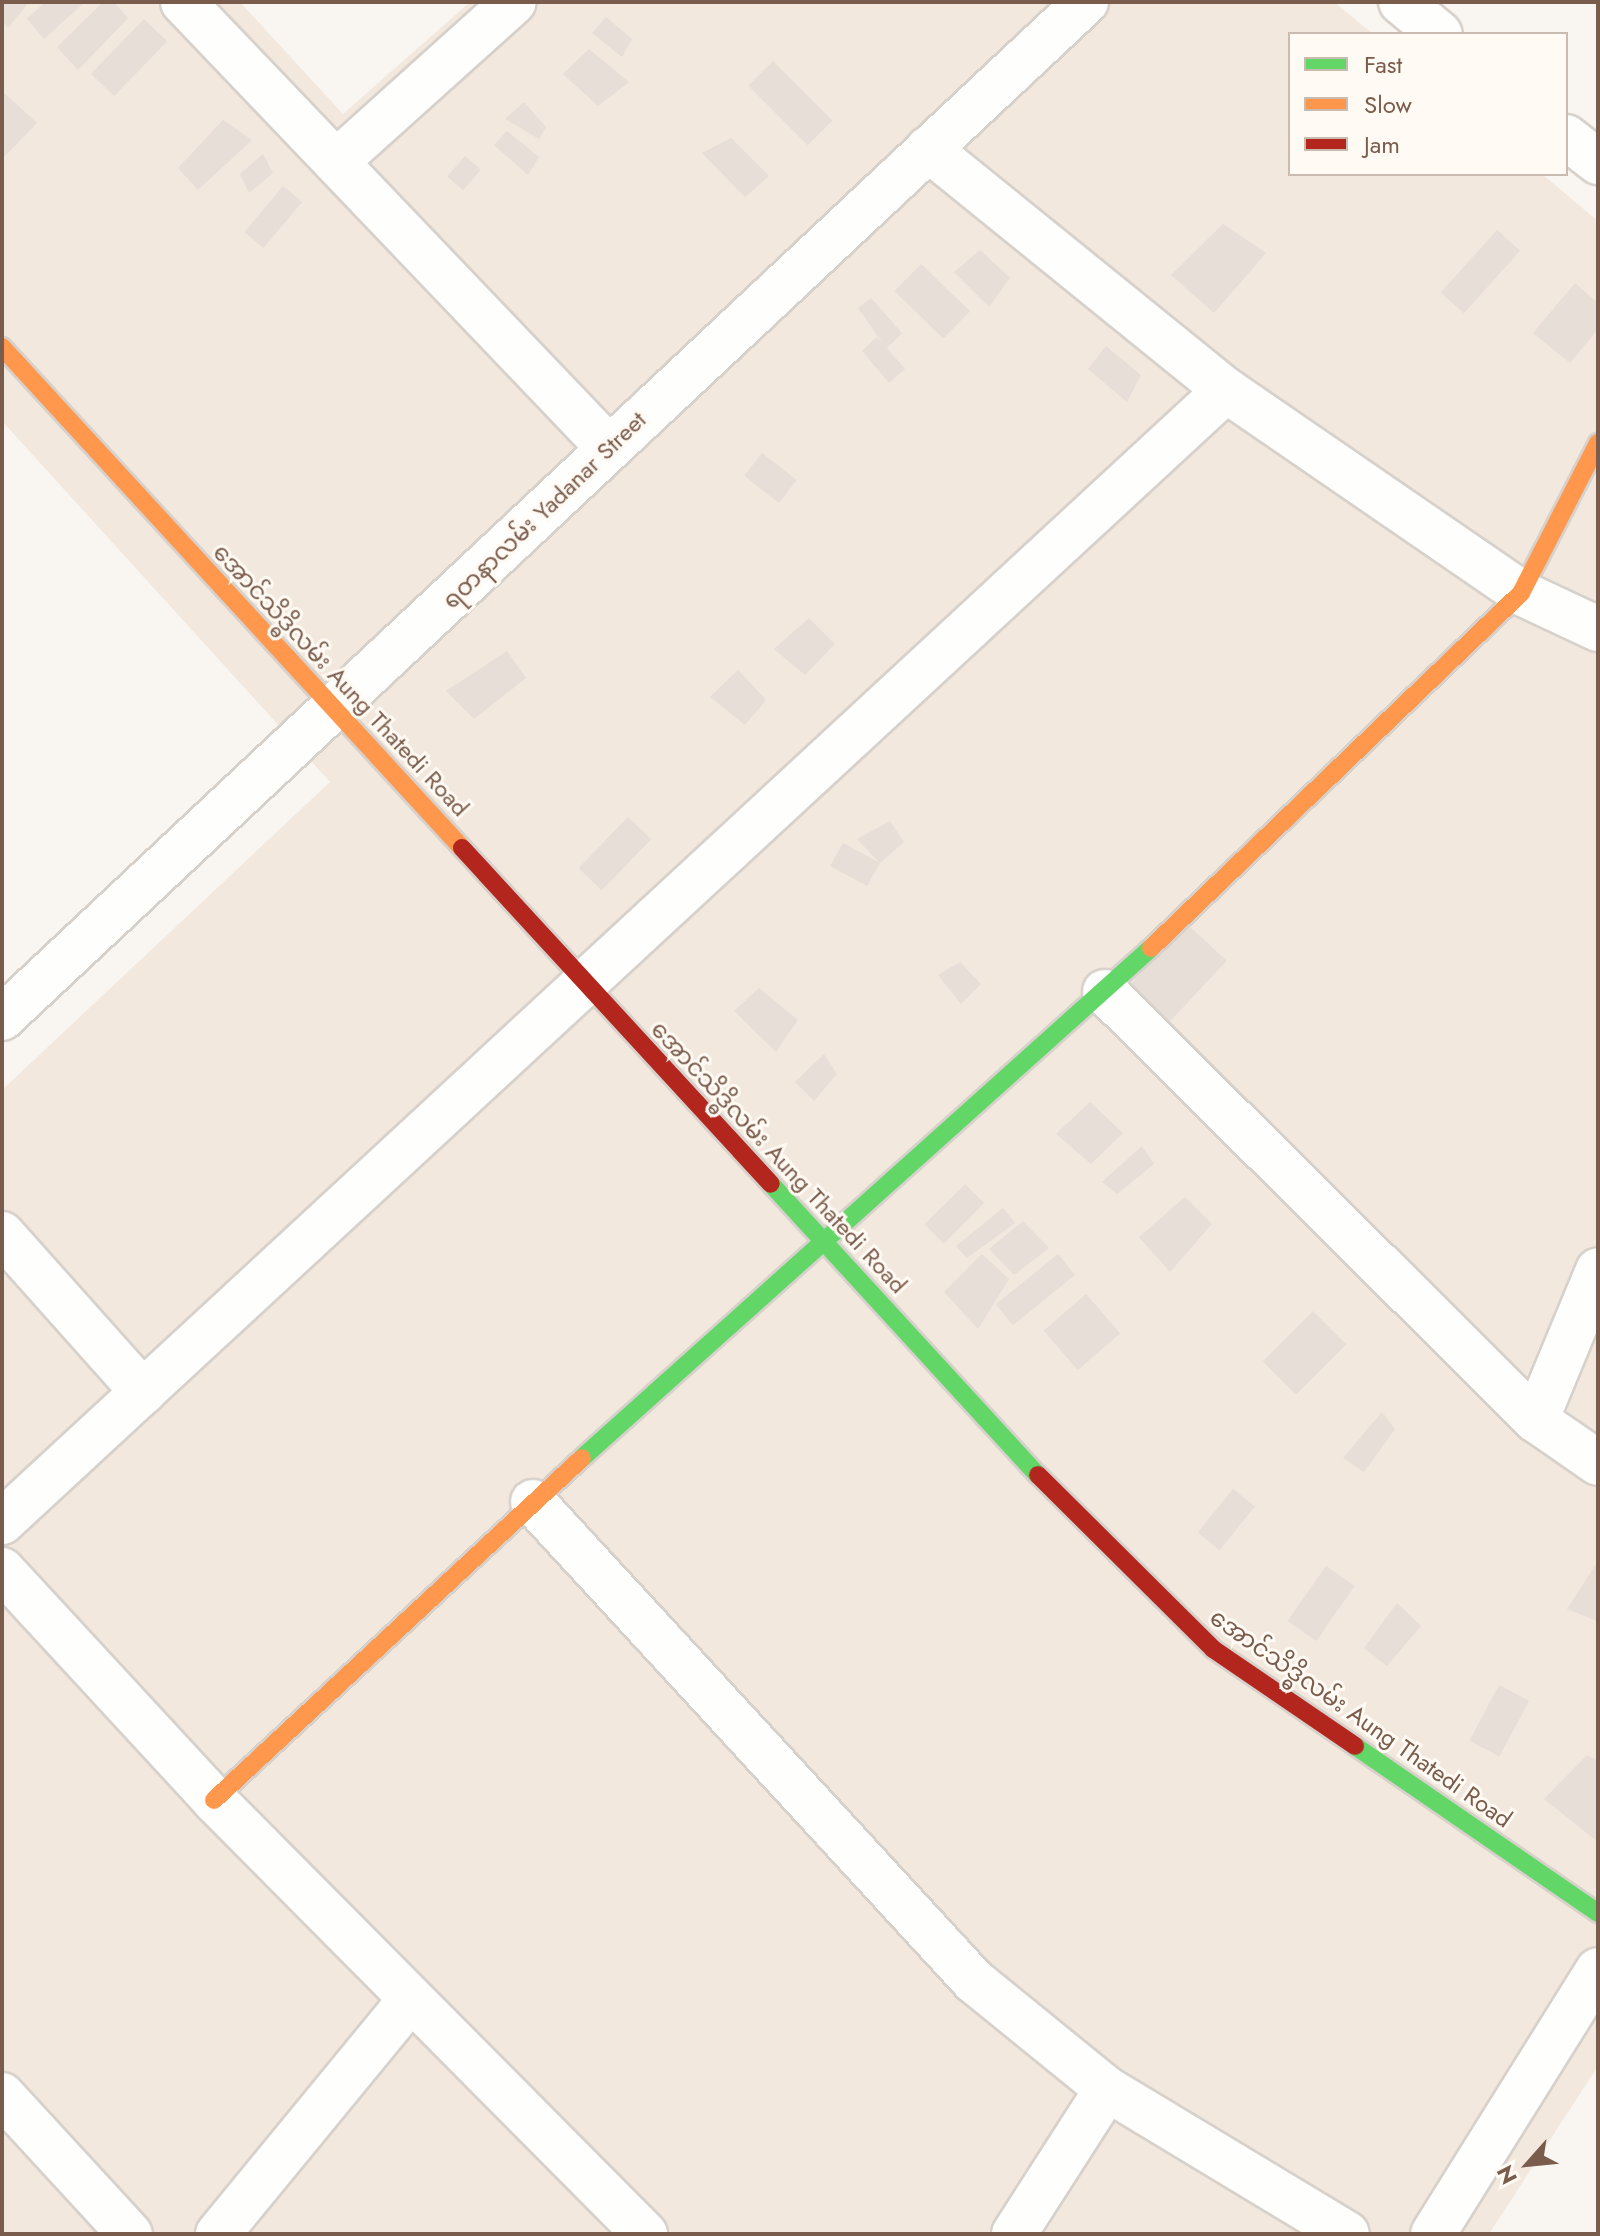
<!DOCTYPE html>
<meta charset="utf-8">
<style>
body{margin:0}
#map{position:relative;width:1600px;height:2236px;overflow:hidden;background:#f9f5f0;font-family:Jost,"Noto Sans Myanmar",sans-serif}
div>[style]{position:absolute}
.residential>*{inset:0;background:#f2e8de}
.building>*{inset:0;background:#e6ded7;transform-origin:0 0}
.roads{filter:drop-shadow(2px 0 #d7d1cb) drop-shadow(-2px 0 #d7d1cb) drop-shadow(0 2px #d7d1cb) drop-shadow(0 -2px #d7d1cb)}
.street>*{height:44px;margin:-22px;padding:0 22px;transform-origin:22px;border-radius:22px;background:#fefefd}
.fast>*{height:18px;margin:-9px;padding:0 9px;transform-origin:9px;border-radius:9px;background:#63d668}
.slow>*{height:18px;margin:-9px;padding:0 9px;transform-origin:9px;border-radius:9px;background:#ff974d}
.jam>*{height:18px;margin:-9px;padding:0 9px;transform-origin:9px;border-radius:9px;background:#b3261e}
span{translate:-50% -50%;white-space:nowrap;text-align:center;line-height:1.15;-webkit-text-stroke:6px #fffaf3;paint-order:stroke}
.street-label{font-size:24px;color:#7a5c4d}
.frame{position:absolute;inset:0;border:4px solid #7a5c4d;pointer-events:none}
.legend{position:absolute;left:1288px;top:32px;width:280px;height:144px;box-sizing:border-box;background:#fffaf3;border:2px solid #cabbb1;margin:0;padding:10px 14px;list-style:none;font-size:24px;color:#7a5c4d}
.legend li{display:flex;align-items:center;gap:16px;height:40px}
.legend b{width:40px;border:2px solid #cabbb1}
.north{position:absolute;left:1488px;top:2124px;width:80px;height:80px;-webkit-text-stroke:6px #fffaf3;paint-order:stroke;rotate:243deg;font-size:22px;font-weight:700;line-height:32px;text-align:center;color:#7a5c4d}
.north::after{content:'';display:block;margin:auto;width:28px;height:36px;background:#7a5c4d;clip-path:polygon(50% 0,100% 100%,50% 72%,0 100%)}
</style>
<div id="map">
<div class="residential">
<i style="clip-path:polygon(2px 2px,240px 2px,343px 114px,470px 2px,1334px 2px,1373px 34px,1290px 34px,1290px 174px,1542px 174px,1598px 221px,1598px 2066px,1489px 2234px,2px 2234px,2px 1090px,330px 782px,2px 421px)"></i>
</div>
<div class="building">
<i style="clip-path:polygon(2px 2px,29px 2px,8px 28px,2px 20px)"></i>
<i style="clip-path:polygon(45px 2px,85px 2px,44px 39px,27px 19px)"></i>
<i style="clip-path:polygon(103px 2px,114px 2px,128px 18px,78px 70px,57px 47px)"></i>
<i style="clip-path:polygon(606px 17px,632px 39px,622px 57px,592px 33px)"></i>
<i style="left:144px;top:19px;width:32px;height:76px;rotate:44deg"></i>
<i style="clip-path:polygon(589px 49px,629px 82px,598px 106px,563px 74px)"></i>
<i style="left:773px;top:61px;width:84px;height:35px;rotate:45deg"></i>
<i style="clip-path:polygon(3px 92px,37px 123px,2px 159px,2px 93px)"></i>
<i style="clip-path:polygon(524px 102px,546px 127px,539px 139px,505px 119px)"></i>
<i style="clip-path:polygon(223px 120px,252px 140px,198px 190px,178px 168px)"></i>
<i style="clip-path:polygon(507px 131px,539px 157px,528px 175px,494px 145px)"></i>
<i style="clip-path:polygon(731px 138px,769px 176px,745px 197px,702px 153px)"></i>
<i style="clip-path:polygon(263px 154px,273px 173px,249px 193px,240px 174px)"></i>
<i style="left:465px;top:156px;width:21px;height:27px;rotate:41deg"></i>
<i style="left:283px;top:186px;width:25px;height:60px;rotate:40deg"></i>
<i style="clip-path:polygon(1223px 224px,1266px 253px,1214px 313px,1171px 275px)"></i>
<i style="left:1497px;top:230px;width:31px;height:84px;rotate:42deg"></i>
<i style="clip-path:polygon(980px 250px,1010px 278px,989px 307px,954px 272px)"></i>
<i style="left:921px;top:264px;width:68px;height:38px;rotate:44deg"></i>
<i style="clip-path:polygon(1575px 283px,1598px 303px,1598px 329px,1570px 363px,1533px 333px)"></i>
<i style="clip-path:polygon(871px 298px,902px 333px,887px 348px,905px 369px,889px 383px,862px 351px,877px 337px,884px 345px,858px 308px)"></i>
<i style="clip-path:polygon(1106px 346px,1141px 375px,1127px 402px,1088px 369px)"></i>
<i style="left:762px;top:453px;width:44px;height:29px;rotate:38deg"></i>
<i style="clip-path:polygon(809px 618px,835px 644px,805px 675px,774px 649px)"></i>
<i style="clip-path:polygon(507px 651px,526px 678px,474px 719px,446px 691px)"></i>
<i style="clip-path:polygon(738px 670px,766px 700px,745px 725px,710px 697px)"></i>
<i style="left:628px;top:817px;width:32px;height:71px;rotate:44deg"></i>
<i style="clip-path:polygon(890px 821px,904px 842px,880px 863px,867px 886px,830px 866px,843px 843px,880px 863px,857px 839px)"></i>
<i style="left:1187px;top:924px;width:54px;height:83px;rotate:43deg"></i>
<i style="clip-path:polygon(960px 962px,981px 984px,961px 1004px,938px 975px)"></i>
<i style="clip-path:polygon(759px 988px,798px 1020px,776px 1052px,734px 1011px)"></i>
<i style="clip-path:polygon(824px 1054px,837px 1074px,814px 1101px,795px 1082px)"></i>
<i style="clip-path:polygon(1090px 1102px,1123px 1133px,1091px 1164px,1056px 1134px)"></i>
<i style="clip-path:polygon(1142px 1146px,1154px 1164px,1117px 1194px,1102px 1182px)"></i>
<i style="left:965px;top:1184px;width:27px;height:57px;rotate:45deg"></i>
<i style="clip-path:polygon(1185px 1197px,1212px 1224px,1170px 1272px,1139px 1237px)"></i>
<i style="clip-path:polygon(1003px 1208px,1015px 1223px,967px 1258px,956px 1246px)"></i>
<i style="clip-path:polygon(1023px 1221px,1049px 1248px,1014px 1275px,989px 1249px)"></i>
<i style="clip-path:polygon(982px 1254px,1009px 1279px,978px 1329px,944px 1292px)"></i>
<i style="left:1058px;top:1254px;width:27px;height:80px;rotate:51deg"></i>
<i style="left:1086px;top:1294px;width:52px;height:56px;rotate:49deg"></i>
<i style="left:1313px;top:1311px;width:47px;height:71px;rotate:45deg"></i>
<i style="clip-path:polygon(1382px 1412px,1395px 1429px,1364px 1472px,1343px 1458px)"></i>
<i style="left:1233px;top:1489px;width:28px;height:56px;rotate:39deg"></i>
<i style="clip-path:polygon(1598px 1561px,1598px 1619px,1597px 1621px,1567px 1609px)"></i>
<i style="left:1326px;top:1566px;width:35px;height:67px;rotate:35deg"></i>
<i style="clip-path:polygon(1397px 1603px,1421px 1626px,1387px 1666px,1364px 1648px)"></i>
<i style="left:1499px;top:1685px;width:34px;height:63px;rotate:28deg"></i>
<i style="clip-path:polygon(1587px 1755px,1598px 1761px,1598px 1842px,1544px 1799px)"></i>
</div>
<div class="roads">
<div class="street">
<i style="left:183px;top:2px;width:615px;rotate:46.32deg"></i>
<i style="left:1401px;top:2px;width:50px;rotate:39.4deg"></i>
<i style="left:1566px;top:137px;width:41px;rotate:38deg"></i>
<i style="left:928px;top:149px;width:383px;rotate:39deg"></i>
<i style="left:1226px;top:390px;width:358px;rotate:34.5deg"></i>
<i style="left:1521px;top:593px;width:85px;rotate:25.1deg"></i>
<i style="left:336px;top:162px;width:239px;rotate:-42deg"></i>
<i style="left:1105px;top:992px;width:607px;rotate:44.8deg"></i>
<i style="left:1536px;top:1420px;width:75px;rotate:34.7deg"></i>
<i style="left:2px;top:1018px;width:1486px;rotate:-43.15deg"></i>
<i style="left:2px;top:1234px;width:212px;rotate:48.3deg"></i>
<i style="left:1536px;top:1420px;width:162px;rotate:-67.5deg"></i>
<i style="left:533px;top:1502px;width:651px;rotate:47.37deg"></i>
<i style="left:974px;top:1981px;width:171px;rotate:39.1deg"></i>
<i style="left:1107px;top:2089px;width:280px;rotate:31.1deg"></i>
<i style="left:2px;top:1522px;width:1667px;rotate:-42.76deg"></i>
<i style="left:2px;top:1570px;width:313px;rotate:47.3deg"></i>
<i style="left:214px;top:1800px;width:612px;rotate:45.2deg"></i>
<i style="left:2px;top:2095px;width:189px;rotate:47.4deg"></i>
<i style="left:218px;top:2234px;width:304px;rotate:-50.6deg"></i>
<i style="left:1014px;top:2234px;width:172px;rotate:-57.3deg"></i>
<i style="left:1433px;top:2234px;width:311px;rotate:-58deg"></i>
</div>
<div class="fast">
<i style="left:771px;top:1184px;width:395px;rotate:47.5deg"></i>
<i style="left:582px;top:1458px;width:764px;rotate:-41.87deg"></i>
<i style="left:1355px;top:1746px;width:295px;rotate:34.5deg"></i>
</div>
<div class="slow">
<i style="left:2px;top:347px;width:680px;rotate:47.44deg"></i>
<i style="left:1151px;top:948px;width:513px;rotate:-43.81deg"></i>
<i style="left:1521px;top:593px;width:169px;rotate:-62.8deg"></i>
<i style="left:214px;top:1800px;width:502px;rotate:-42.9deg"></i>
</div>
<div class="jam">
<i style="left:462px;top:848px;width:456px;rotate:47.4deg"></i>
<i style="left:1038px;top:1475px;width:247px;rotate:44.8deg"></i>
<i style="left:1213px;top:1649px;width:172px;rotate:34.3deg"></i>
</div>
</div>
<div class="street-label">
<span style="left:544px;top:510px;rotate:-44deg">ရတနာလမ်း Yadanar Street</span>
<span style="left:341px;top:680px;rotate:47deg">အောင်သိဒ္ဓိလမ်း Aung Thatedi Road</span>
<span style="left:779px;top:1157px;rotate:47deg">အောင်သိဒ္ဓိလမ်း Aung Thatedi Road</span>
<span style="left:1361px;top:1718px;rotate:35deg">အောင်သိဒ္ဓိလမ်း Aung Thatedi Road</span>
</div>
<div class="frame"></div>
<ul class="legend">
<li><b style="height:10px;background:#63d668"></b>Fast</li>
<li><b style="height:10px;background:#ff974d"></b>Slow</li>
<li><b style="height:10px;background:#b3261e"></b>Jam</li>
</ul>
<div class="north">N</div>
</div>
